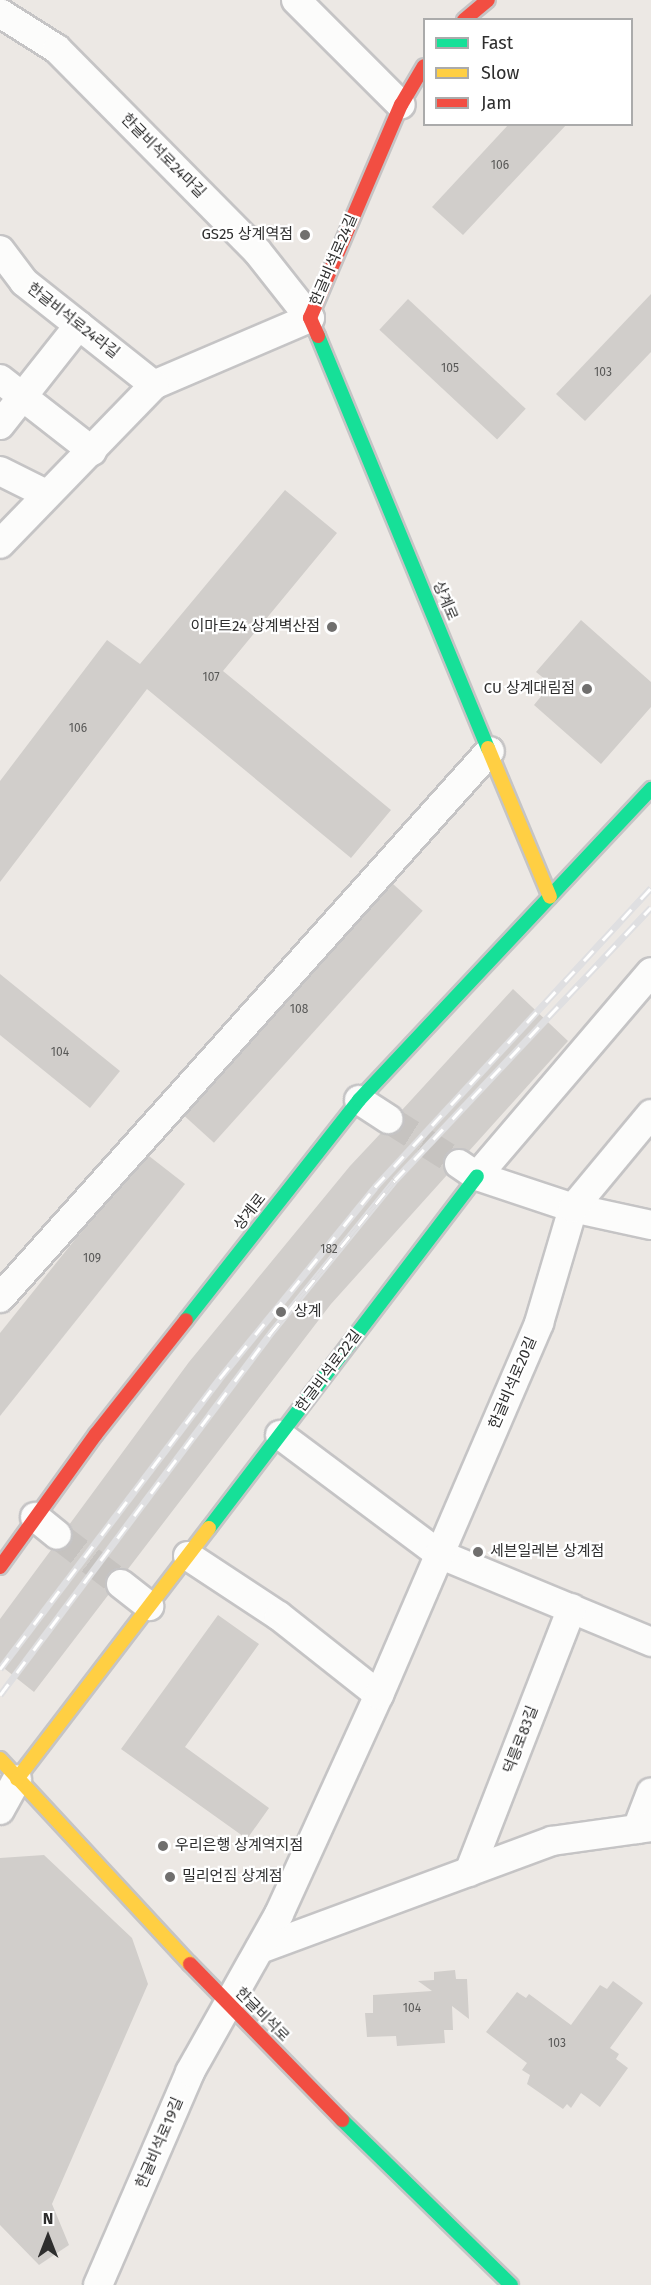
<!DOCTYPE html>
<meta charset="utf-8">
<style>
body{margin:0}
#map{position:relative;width:651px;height:2285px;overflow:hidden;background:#ece8e4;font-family:"Fira Sans","Noto Sans KR",sans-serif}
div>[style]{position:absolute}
.building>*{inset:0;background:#d1cecb;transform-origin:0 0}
.street-tunnel>*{height:28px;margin-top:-14px;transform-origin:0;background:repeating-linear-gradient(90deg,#c6c3c0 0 28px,transparent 0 42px)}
.roads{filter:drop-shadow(2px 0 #c5c4c5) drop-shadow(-2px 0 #c5c4c5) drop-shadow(0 2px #c5c4c5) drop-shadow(0 -2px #c5c4c5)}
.street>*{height:28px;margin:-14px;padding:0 14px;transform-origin:14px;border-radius:14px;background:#fcfcfb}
.fast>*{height:14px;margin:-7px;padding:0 7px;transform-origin:7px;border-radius:7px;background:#16e098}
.slow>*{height:14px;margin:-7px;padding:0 7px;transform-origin:7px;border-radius:7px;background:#ffcf43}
.jam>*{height:14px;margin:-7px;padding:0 7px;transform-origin:7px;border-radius:7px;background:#f24e42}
.rail>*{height:7px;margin-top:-3.5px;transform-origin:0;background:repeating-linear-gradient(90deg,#fff 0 14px,#dfdfe1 0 28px);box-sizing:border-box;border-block:2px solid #dfdfe1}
.dots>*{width:16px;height:16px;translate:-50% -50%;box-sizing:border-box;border:3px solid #fff;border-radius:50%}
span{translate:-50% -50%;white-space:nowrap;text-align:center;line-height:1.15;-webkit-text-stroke:4.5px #fff;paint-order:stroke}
.number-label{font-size:12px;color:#585857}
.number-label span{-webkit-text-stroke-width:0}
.street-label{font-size:15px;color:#2e2e2e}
.poi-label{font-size:15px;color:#2e2e2e}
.right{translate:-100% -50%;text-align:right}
.left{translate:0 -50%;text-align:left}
.legend{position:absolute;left:423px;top:18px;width:210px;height:108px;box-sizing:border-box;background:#fff;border:2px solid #ababab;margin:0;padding:8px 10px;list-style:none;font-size:18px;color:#2e2e2e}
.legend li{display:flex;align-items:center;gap:12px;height:30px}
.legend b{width:30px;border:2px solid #ababab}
.north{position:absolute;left:18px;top:2207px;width:60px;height:60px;-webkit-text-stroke:4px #fff;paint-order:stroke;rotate:0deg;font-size:16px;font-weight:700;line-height:24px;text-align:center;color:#2e2e2e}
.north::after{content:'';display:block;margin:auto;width:21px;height:27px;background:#2e2e2e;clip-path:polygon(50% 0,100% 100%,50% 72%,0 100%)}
</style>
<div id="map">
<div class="building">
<i style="clip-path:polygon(509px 124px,567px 124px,463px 235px,432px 207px)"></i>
<i style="clip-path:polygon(651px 294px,651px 352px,585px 421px,556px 394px)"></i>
<i style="left:408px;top:299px;width:161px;height:42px;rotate:43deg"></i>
<i style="clip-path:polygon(285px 490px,337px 533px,223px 671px,391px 810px,351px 858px,147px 689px,0 882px,0 781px,107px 640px,140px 664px)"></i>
<i style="clip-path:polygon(581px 620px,651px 682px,651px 707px,601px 764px,534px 705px,551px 684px,536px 672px)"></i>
<i style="left:393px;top:884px;width:40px;height:312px;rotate:42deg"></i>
<i style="clip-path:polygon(0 974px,120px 1071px,90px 1108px,0 1035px)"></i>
<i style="clip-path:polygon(513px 989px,568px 1041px,469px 1151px,459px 1148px,446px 1154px,443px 1164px,447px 1175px,331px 1304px,128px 1569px,115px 1569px,108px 1573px,105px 1582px,109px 1594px,34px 1692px,0 1665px,0 1619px,51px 1550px,62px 1551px,70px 1545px,73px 1537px,69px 1525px,189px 1362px,350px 1166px,381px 1133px,395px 1134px,401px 1128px,404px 1119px,402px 1110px)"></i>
<i style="clip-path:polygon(149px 1156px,185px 1184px,0 1416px,0 1333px,77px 1237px)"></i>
<i style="clip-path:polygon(218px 1615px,259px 1644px,185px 1747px,269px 1808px,247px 1839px,121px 1749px)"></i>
<i style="clip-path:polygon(44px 1855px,132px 1938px,148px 1984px,52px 2204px,69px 2245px,39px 2265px,0 2225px,0 1858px)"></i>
<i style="clip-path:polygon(455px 1970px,456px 1979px,467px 1979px,469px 2019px,452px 2006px,453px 2030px,444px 2030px,445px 2043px,397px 2046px,396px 2036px,367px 2037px,365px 2013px,373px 2013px,373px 1995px,432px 1991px,418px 1981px,434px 1980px,434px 1972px)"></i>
<i style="clip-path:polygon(613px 1981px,643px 2003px,610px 2048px,619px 2054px,616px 2059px,628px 2068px,600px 2107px,581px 2093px,571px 2108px,567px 2104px,563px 2109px,527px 2084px,530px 2075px,522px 2070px,527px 2063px,486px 2032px,517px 1992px,526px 1998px,529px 1994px,571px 2025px,600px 1985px,607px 1989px)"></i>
</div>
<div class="street-tunnel">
<i style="left:388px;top:1119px;width:84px;rotate:32.4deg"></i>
<i style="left:57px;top:1535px;width:81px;rotate:37.4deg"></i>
</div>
<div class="roads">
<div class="street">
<i style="left:296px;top:0;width:148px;rotate:45deg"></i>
<i style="left:0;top:13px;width:67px;rotate:32.3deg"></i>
<i style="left:57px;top:49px;width:284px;rotate:45.3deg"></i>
<i style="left:257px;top:251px;width:85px;rotate:51.7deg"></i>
<i style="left:310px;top:318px;width:170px;rotate:156.8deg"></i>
<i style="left:154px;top:385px;width:221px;rotate:134.1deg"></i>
<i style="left:0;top:250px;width:40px;rotate:53deg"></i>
<i style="left:24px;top:282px;width:166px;rotate:38.4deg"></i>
<i style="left:0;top:379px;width:117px;rotate:38deg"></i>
<i style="left:0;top:425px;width:127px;rotate:-51.7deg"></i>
<i style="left:0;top:471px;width:51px;rotate:26.6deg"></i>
<i style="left:359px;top:1100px;width:35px;rotate:33deg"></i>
<i style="left:459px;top:1164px;width:22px;rotate:34deg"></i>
<i style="left:477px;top:1176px;width:101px;rotate:18.4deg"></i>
<i style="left:573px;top:1208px;width:80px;rotate:12.3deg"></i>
<i style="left:477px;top:1176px;width:268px;rotate:-49.5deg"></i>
<i style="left:0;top:1298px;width:734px;rotate:-48.15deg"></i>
<i style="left:280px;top:1435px;width:199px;rotate:36.8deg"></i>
<i style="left:439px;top:1554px;width:230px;rotate:22.5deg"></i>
<i style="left:35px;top:1517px;width:28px;rotate:39deg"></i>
<i style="left:188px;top:1556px;width:109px;rotate:33.4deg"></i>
<i style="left:279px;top:1616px;width:127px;rotate:38.3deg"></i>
<i style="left:121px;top:1584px;width:36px;rotate:38deg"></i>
<i style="left:0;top:1810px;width:35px;rotate:-61deg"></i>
<i style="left:637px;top:1829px;width:39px;rotate:-69deg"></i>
<i style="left:469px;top:1872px;width:283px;rotate:-68.7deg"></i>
<i style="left:260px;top:1949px;width:311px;rotate:-20.3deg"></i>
<i style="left:552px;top:1841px;width:100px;rotate:-8deg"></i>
<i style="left:98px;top:2285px;width:232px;rotate:-66.6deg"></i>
<i style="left:190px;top:2072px;width:181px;rotate:-60.6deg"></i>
<i style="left:279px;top:1914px;width:241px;rotate:-65.5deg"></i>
<i style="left:379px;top:1695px;width:405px;rotate:-66.7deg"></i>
<i style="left:539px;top:1323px;width:120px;rotate:-73.5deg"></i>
<i style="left:573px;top:1208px;width:122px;rotate:-50.3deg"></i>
</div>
<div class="fast">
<i style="left:318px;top:336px;width:446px;rotate:67.6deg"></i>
<i style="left:186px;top:1320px;width:280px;rotate:-51.8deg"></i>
<i style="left:359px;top:1100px;width:427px;rotate:-46.8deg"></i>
<i style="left:209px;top:1528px;width:442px;rotate:-52.7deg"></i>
<i style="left:342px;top:2120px;width:236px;rotate:44.3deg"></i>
</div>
<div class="slow">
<i style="left:488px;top:748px;width:161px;rotate:67.4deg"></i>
<i style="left:0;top:1759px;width:280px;rotate:47.2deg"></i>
<i style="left:17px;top:1779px;width:316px;rotate:-52.6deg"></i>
</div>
<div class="jam">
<i style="left:464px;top:20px;width:31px;rotate:-40deg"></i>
<i style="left:318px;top:336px;width:20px;rotate:-114deg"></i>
<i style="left:310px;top:318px;width:232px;rotate:-66.9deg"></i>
<i style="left:401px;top:105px;width:45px;rotate:-59.5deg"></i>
<i style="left:0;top:1567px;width:164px;rotate:-54.2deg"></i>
<i style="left:96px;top:1434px;width:145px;rotate:-51.7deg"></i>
<i style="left:190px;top:1964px;width:218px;rotate:45.7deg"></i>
</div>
</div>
<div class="rail">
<i style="left:0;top:1669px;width:365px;rotate:-52.9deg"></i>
<i style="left:220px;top:1378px;width:246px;rotate:-50.9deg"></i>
<i style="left:375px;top:1187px;width:407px;rotate:-47.3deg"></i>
<i style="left:0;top:1695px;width:451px;rotate:-53.2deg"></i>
<i style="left:270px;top:1334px;width:198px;rotate:-50.9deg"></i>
<i style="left:395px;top:1180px;width:374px;rotate:-46.8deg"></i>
</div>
<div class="dots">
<i style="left:305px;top:235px;background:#706f6e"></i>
<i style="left:332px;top:627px;background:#706f6e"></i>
<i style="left:587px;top:689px;background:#706f6e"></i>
<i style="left:281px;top:1312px;background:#706f6e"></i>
<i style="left:478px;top:1552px;background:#706f6e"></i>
<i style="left:163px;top:1846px;background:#706f6e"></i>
<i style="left:170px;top:1877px;background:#706f6e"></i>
</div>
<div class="number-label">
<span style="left:500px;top:166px">106</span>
<span style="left:450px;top:369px">105</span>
<span style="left:603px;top:373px">103</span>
<span style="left:211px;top:678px">107</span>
<span style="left:78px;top:729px">106</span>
<span style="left:299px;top:1010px">108</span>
<span style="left:60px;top:1053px">104</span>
<span style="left:329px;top:1250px">182</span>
<span style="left:92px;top:1259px">109</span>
<span style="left:412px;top:2009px">104</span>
<span style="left:557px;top:2044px">103</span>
</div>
<div class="street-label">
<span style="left:163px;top:156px;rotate:45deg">한글비석로24마길</span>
<span style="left:334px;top:260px;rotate:-67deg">한글비석로24길</span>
<span style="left:73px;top:321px;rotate:38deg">한글비석로24라길</span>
<span style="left:445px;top:601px;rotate:67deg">상계로</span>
<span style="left:250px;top:1212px;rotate:-52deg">상계로</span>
<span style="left:329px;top:1371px;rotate:-53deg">한글비석로22길</span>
<span style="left:513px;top:1383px;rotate:-67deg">한글비석로20길</span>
<span style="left:521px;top:1740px;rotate:-69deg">덕릉로83길</span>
<span style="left:262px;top:2015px;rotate:45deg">한글비석로</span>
<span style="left:160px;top:2143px;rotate:-67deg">한글비석로19길</span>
</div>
<div class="poi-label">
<span class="right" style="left:293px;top:235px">GS25 상계역점</span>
<span class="right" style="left:320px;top:627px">이마트24 상계벽산점</span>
<span class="right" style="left:575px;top:689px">CU 상계대림점</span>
<span class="left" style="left:294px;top:1312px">상계</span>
<span class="left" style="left:490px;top:1552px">세븐일레븐 상계점</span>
<span class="left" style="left:175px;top:1846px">우리은행 상계역지점</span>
<span class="left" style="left:182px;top:1877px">밀리언짐 상계점</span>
</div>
<ul class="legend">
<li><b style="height:8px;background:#16e098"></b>Fast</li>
<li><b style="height:8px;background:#ffcf43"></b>Slow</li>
<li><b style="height:8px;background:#f24e42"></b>Jam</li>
</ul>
<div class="north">N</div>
</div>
